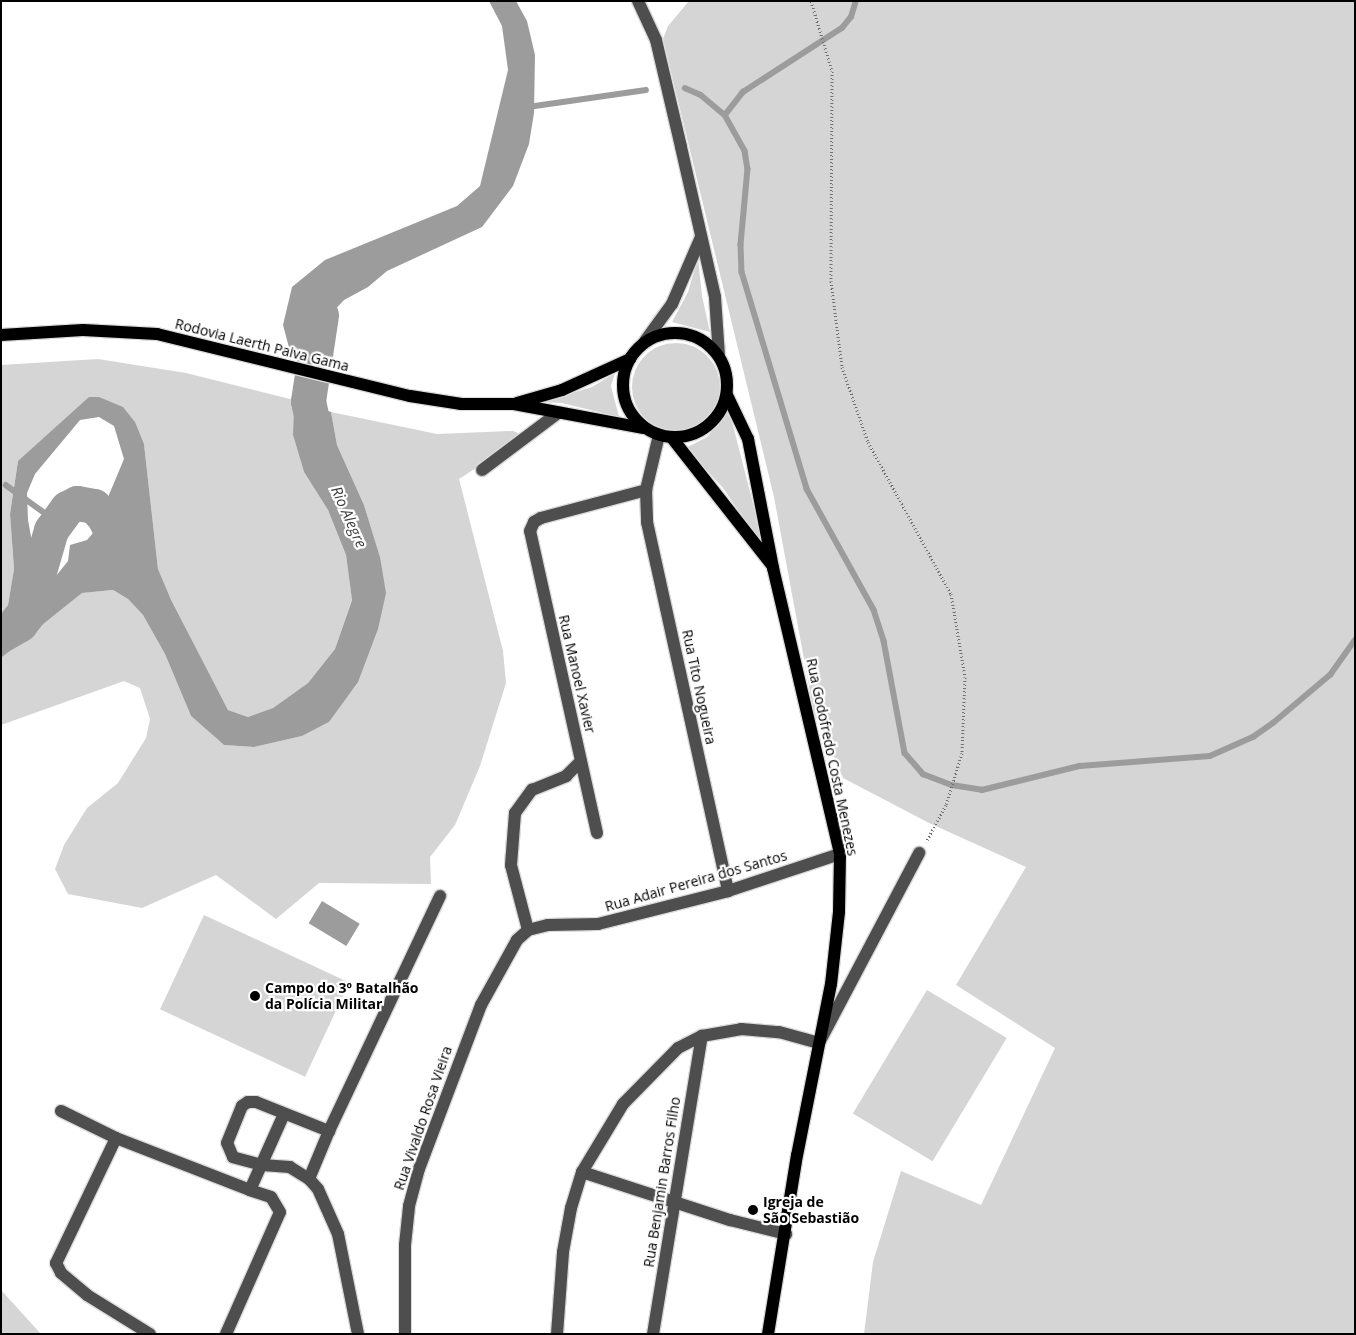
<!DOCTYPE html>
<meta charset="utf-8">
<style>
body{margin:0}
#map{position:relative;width:1356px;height:1335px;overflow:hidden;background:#fff;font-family:"Open Sans",sans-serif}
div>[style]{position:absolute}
.green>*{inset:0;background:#d5d5d5;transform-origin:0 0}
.round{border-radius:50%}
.water>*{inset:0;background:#9c9c9c;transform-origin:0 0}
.stream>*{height:5.5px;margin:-2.75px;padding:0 2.75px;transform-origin:2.75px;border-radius:2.75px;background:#9c9c9c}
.river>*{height:35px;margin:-17.5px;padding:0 17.5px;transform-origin:17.5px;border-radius:17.5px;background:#9c9c9c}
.path>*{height:3px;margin-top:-1.5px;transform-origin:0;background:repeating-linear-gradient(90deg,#707070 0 1px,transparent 0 3.5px)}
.roads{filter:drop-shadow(1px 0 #dbdbdb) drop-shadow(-1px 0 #dbdbdb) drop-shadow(0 1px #dbdbdb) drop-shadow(0 -1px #dbdbdb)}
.minor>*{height:12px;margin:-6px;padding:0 6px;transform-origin:6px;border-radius:6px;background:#4e4e4e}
.major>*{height:12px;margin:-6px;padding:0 6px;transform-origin:6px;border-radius:6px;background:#000}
.major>.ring{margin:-6px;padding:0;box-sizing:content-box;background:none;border:12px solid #000;border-radius:50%}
.dots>*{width:14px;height:14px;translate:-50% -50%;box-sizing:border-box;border:2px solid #fff;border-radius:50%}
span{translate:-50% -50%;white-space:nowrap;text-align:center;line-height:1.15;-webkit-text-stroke:4.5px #fff;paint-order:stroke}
.street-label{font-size:14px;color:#000}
.poi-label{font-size:14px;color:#000;font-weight:700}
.left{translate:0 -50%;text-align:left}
.water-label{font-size:15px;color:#3d3d3d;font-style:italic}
.frame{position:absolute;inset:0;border:2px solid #000;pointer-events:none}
</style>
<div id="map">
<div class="green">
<i style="clip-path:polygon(689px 1px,1355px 1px,1355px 1334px,864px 1334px,873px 1262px,901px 1171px,981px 1205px,1055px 1048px,956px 985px,1026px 867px,929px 823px,843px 778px,814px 713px,774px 497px,663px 39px,668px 26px)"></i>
<i style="clip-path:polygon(698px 258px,702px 296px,710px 332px,672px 322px,688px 292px)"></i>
<i class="round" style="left:632px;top:343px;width:88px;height:88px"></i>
<i style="clip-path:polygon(98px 359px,186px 373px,294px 400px,293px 435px,304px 472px,328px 510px,346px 555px,352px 599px,335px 649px,308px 683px,273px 708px,248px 717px,228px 710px,170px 600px,158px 569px,144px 444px,99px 397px,18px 461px,10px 514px,14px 569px,8px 605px,1px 614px,1px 365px)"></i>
<i style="clip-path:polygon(615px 373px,611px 386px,619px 417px,562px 403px,541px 402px,592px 387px)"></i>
<i style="clip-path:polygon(729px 410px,765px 550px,723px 488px,686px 448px,707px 437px)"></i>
<i style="clip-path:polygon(331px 412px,437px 434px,513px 431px,520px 434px,516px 442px,459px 479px,503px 651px,506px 683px,480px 766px,455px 825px,430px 857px,431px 884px,319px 883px,276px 919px,216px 875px,142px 908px,68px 894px,55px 869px,64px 845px,87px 808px,118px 783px,146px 738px,150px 719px,140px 688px,124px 681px,1px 725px,1px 658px,82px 593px,113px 590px,128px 599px,143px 615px,165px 654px,191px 716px,224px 745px,254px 747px,302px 736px,329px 722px,380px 557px,364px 505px,337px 445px)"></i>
<i style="left:204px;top:915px;width:160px;height:104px;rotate:25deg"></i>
<i style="left:927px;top:990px;width:93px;height:144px;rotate:31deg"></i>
<i style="clip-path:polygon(1px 1290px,41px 1334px,1px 1334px)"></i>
</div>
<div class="water">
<i style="clip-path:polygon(489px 1px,516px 1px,527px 21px,535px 55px,534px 113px,529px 144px,513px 186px,482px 227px,387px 271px,368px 287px,344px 300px,329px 316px,333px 368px,291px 355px,283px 325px,292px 287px,325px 260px,457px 206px,480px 186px,508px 70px,502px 26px)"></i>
<i style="clip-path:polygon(evenodd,89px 397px,99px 397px,123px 407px,135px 422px,144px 444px,158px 569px,171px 600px,228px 710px,248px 717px,273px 708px,308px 683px,335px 649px,352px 600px,346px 555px,328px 510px,304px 472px,293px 435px,294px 400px,331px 412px,337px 445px,364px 505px,380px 557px,386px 593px,378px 629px,358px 682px,329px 722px,302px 736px,254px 747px,224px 745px,191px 716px,165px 654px,143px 615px,128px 599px,113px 590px,82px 593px,1px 658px,1px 614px,8px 605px,14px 569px,10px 514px,18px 461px,89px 397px,99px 417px,114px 426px,124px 459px,93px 533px,87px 540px,70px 545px,68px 561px,52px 581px,39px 580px,28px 520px,27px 493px,35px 474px,80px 420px,99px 417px)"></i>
<i style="left:322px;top:901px;width:44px;height:26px;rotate:31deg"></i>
</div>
<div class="stream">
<i style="left:685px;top:88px;width:17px;rotate:24deg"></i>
<i style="left:701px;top:95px;width:31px;rotate:40deg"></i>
<i style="left:725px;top:115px;width:41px;rotate:60.9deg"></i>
<i style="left:745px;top:151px;width:18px;rotate:81deg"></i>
<i style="left:748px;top:169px;width:76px;rotate:95.3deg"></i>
<i style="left:741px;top:245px;width:27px;rotate:88deg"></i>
<i style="left:742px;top:272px;width:227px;rotate:73.3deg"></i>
<i style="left:807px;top:489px;width:138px;rotate:61deg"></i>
<i style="left:874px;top:610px;width:33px;rotate:72deg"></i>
<i style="left:884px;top:641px;width:114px;rotate:79.4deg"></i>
<i style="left:905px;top:753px;width:28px;rotate:49deg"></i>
<i style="left:923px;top:774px;width:31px;rotate:21deg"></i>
<i style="left:952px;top:785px;width:30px;rotate:9deg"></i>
<i style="left:982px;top:790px;width:101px;rotate:-13.8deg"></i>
<i style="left:1080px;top:766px;width:130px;rotate:-4.4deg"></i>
<i style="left:1210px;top:756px;width:47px;rotate:-23.8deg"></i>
<i style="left:1253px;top:737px;width:24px;rotate:-35deg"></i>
<i style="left:1273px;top:723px;width:75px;rotate:-40.1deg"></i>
<i style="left:1330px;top:675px;width:43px;rotate:-54.5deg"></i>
<i style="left:528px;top:107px;width:119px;rotate:-8.2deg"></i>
<i style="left:725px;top:115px;width:29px;rotate:-52deg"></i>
<i style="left:743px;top:92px;width:118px;rotate:-32.9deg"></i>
<i style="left:842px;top:28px;width:14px;rotate:-51deg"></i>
<i style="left:851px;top:17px;width:17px;rotate:-73deg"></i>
<i style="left:6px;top:485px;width:62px;rotate:35.8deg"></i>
</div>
<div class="river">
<i style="left:319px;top:451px;width:51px;rotate:-102.4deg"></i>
<i style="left:308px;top:401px;width:87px;rotate:-81.4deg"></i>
<i style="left:1px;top:635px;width:22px;rotate:-30deg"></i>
<i style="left:20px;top:624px;width:10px;rotate:-53deg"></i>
<i style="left:26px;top:616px;width:90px;rotate:-73.8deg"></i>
<i style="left:51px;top:530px;width:27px;rotate:-54deg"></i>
<i style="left:67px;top:508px;width:11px;rotate:-27deg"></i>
<i style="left:77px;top:503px;width:17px;rotate:10deg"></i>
<i style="left:94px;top:506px;width:15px;rotate:48deg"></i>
<i style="left:104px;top:517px;width:41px;rotate:64.1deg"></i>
</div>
<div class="path">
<i style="left:811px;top:1px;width:73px;rotate:73.3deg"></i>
<i style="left:832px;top:71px;width:210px;rotate:90.3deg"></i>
<i style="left:831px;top:281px;width:87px;rotate:82.7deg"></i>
<i style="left:842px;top:367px;width:79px;rotate:70.9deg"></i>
<i style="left:868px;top:442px;width:173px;rotate:61.4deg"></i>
<i style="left:951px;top:594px;width:84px;rotate:80.4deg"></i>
<i style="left:965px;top:677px;width:76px;rotate:92.3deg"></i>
<i style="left:962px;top:753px;width:54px;rotate:107.1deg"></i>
<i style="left:946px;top:805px;width:42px;rotate:118.4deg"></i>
</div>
<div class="roads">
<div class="minor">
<i style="left:638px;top:1px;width:43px;rotate:65.2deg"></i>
<i style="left:656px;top:40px;width:110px;rotate:76.8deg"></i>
<i style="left:681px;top:147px;width:154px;rotate:77.2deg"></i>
<i style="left:715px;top:297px;width:58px;rotate:86.1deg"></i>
<i style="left:645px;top:341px;width:46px;rotate:-53.9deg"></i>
<i style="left:672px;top:304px;width:73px;rotate:-66.6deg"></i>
<i style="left:659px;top:435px;width:57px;rotate:103.3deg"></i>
<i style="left:646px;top:490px;width:32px;rotate:88deg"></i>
<i style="left:647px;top:522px;width:378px;rotate:77.6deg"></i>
<i style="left:482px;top:470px;width:95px;rotate:-36.9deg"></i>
<i style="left:597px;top:833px;width:309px;rotate:-102.5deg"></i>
<i style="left:530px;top:531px;width:10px;rotate:-66deg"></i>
<i style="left:534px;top:522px;width:8px;rotate:-30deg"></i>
<i style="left:541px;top:518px;width:109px;rotate:-14.9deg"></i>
<i style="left:528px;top:930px;width:67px;rotate:-104.7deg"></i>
<i style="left:511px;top:865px;width:52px;rotate:-85.6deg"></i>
<i style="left:515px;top:813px;width:29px;rotate:-54deg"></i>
<i style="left:532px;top:790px;width:37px;rotate:-22deg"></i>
<i style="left:566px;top:776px;width:21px;rotate:-45deg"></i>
<i style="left:61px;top:1111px;width:61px;rotate:26.1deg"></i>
<i style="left:116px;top:1138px;width:144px;rotate:21.2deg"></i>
<i style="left:250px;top:1190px;width:83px;rotate:-65.9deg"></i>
<i style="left:116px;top:1138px;width:139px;rotate:115.6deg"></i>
<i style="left:56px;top:1263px;width:11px;rotate:63deg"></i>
<i style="left:61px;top:1273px;width:34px;rotate:40deg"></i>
<i style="left:87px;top:1295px;width:74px;rotate:31.8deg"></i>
<i style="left:582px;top:1172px;width:156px;rotate:18deg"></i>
<i style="left:730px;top:1220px;width:58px;rotate:14deg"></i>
<i style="left:309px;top:1179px;width:52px;rotate:-67.4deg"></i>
<i style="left:226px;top:1334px;width:133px;rotate:-66.1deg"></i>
<i style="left:280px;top:1212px;width:17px;rotate:-121deg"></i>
<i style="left:271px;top:1197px;width:22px;rotate:-162deg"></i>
<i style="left:358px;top:1334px;width:102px;rotate:-101.3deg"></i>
<i style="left:338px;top:1234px;width:49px;rotate:-114deg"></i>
<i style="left:318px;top:1189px;width:13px;rotate:-132deg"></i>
<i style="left:309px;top:1179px;width:22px;rotate:-148deg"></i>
<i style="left:290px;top:1167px;width:28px;rotate:-176deg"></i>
<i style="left:262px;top:1165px;width:30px;rotate:-165deg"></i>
<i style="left:233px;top:1157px;width:15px;rotate:-113deg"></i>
<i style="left:227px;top:1143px;width:40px;rotate:-68deg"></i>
<i style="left:242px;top:1106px;width:7px;rotate:-34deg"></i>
<i style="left:248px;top:1102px;width:8px"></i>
<i style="left:256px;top:1102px;width:79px;rotate:21.7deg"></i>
<i style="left:329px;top:1131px;width:260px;rotate:-64.7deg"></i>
<i style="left:405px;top:1334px;width:89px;rotate:-90deg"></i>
<i style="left:405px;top:1245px;width:39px;rotate:-84deg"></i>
<i style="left:409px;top:1206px;width:38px;rotate:-75deg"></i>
<i style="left:419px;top:1169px;width:175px;rotate:-69.3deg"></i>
<i style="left:481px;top:1005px;width:74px;rotate:-61deg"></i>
<i style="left:517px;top:940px;width:15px;rotate:-42deg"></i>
<i style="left:528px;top:930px;width:21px;rotate:-14deg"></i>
<i style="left:548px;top:925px;width:50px;rotate:-1.1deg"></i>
<i style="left:598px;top:924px;width:134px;rotate:-14.2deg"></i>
<i style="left:728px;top:891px;width:118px;rotate:-18.3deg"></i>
<i style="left:557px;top:1334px;width:82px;rotate:-85.8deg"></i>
<i style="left:563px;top:1252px;width:45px;rotate:-79.7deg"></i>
<i style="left:571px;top:1208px;width:38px;rotate:-73deg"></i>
<i style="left:582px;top:1172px;width:79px;rotate:-58.9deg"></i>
<i style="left:623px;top:1104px;width:78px;rotate:-45.5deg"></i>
<i style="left:678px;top:1048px;width:27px;rotate:-27deg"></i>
<i style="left:702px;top:1036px;width:40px;rotate:-10deg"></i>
<i style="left:741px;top:1029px;width:38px;rotate:5deg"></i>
<i style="left:779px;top:1032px;width:41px;rotate:15.4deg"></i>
<i style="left:819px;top:1043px;width:215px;rotate:-62.2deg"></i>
<i style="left:653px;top:1334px;width:302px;rotate:-80.7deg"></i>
</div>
<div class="major">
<i class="ring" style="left:623px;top:333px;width:92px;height:92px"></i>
<i style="left:1px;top:335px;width:82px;rotate:-3.5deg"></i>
<i style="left:83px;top:330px;width:74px;rotate:3.1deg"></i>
<i style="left:157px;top:334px;width:260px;rotate:13.8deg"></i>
<i style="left:410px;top:396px;width:52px;rotate:8.9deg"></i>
<i style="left:461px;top:404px;width:53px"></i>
<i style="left:514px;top:404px;width:132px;rotate:10.5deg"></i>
<i style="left:727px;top:395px;width:49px;rotate:64.5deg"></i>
<i style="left:748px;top:439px;width:131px;rotate:79deg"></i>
<i style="left:773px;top:568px;width:294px;rotate:76.8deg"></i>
<i style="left:840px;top:854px;width:58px;rotate:91deg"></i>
<i style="left:839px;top:912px;width:72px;rotate:96.3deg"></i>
<i style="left:831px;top:984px;width:174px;rotate:101.2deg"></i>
<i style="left:797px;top:1155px;width:181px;rotate:99.2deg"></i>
<i style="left:517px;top:403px;width:47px;rotate:-16.1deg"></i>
<i style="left:562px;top:390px;width:75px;rotate:-24.5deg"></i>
<i style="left:672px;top:438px;width:160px;rotate:51.8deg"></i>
</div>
</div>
<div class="dots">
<i style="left:255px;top:996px;background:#000"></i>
<i style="left:753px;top:1210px;background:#000"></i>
</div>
<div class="street-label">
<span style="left:262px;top:345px;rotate:14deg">Rodovia Laerth Paiva Gama</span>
<span style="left:577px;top:674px;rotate:77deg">Rua Manoel Xavier</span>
<span style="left:699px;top:687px;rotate:78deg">Rua Tito Nogueira</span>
<span style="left:832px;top:757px;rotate:78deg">Rua Godofredo Costa Menezes</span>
<span style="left:696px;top:881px;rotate:-16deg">Rua Adair Pereira dos Santos</span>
<span style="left:423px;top:1118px;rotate:-71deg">Rua Vivaldo Rosa Vieira</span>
<span style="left:662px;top:1182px;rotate:-81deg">Rua Benjamin Barros Filho</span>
</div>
<div class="poi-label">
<span class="left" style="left:265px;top:996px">Campo do 3º Batalhão<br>da Polícia Militar</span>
<span class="left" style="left:763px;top:1210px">Igreja de<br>São Sebastião</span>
</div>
<div class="water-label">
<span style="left:349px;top:517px;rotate:66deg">Rio Alegre</span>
</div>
<div class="frame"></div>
</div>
